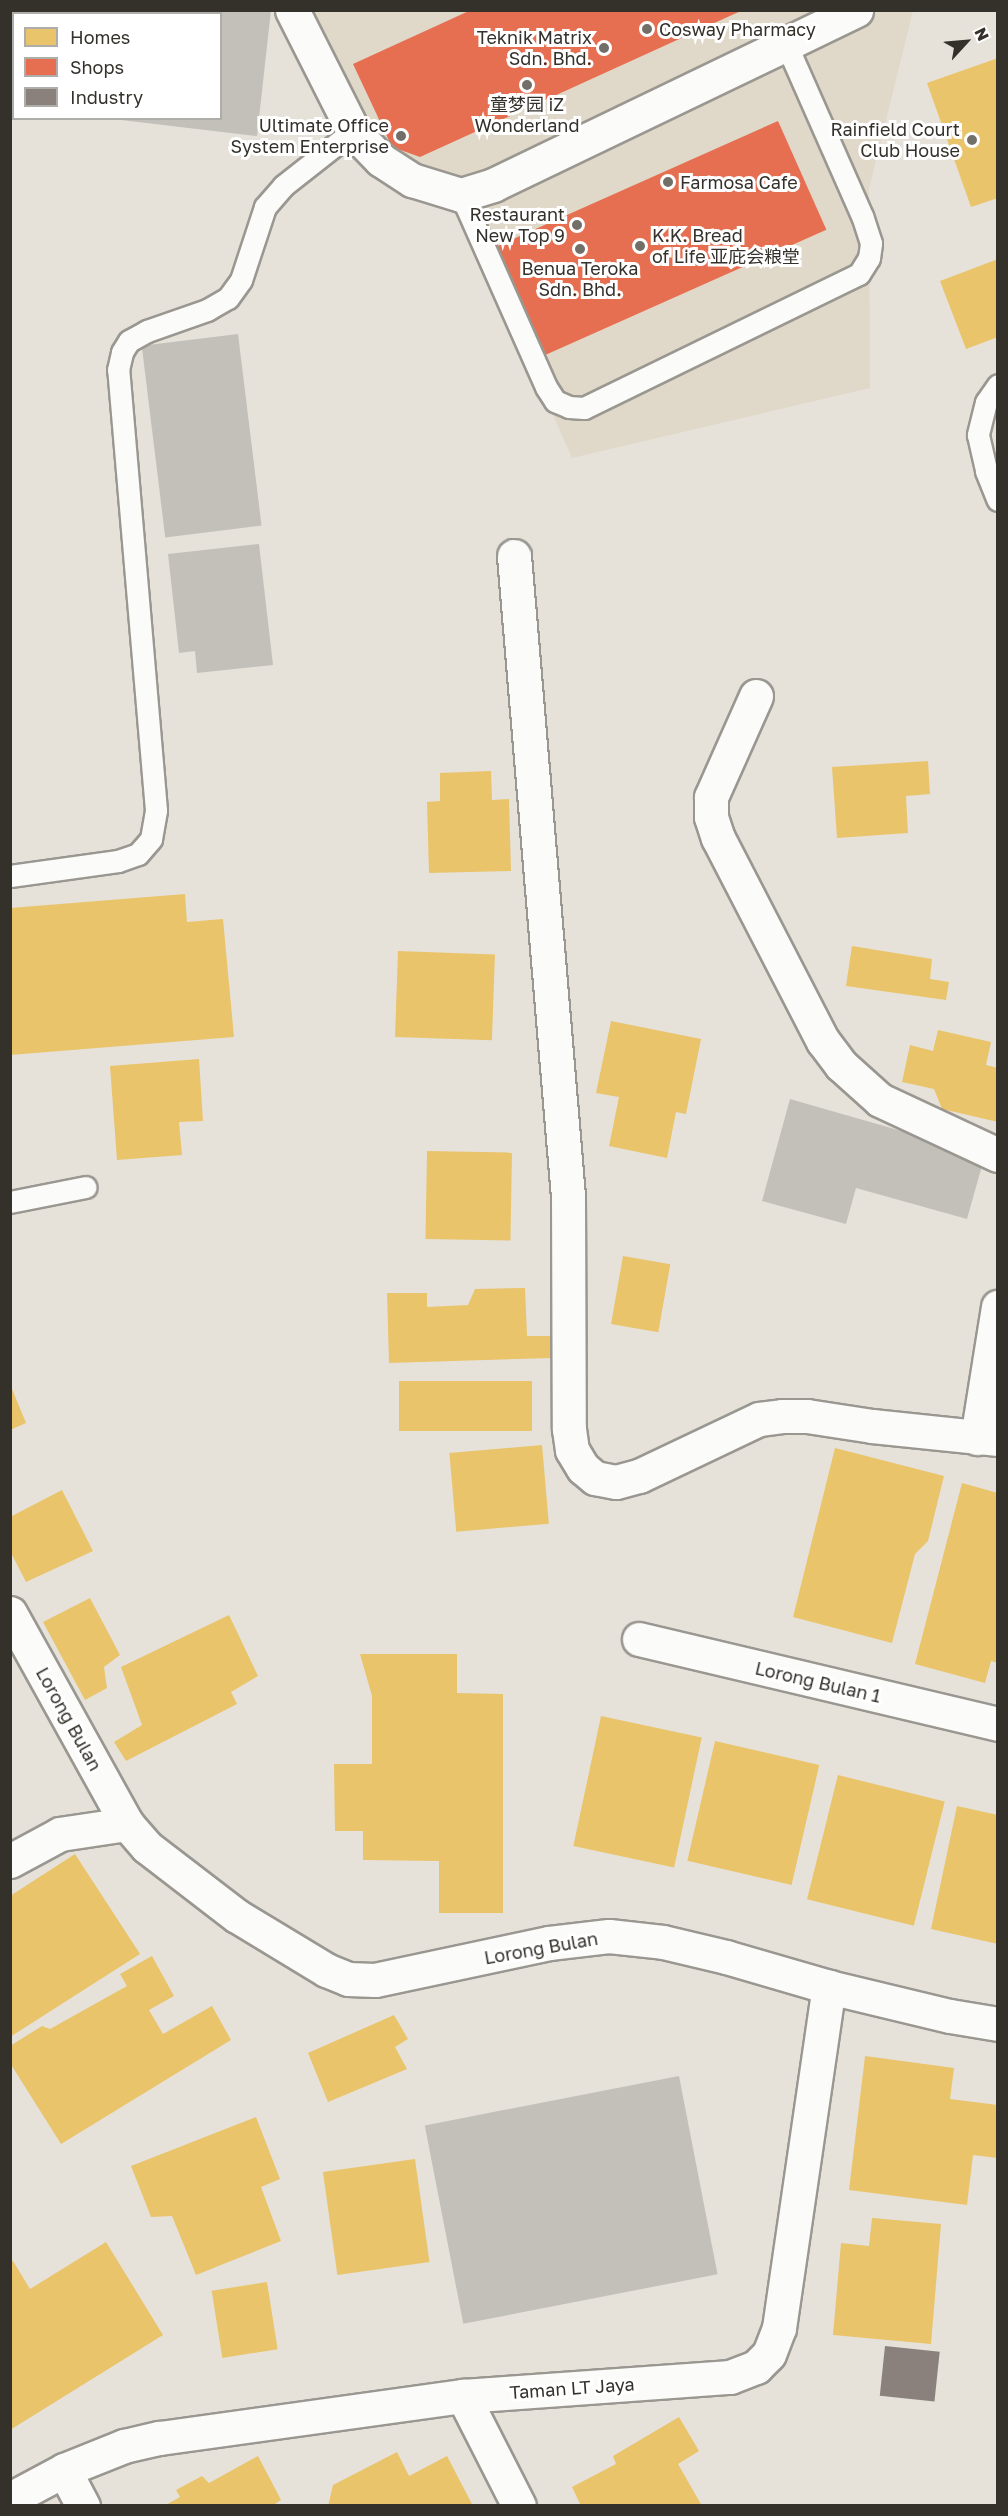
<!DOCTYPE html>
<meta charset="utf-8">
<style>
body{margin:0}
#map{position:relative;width:1008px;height:2516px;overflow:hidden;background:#e6e2da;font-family:"Golos Text","Noto Sans SC",sans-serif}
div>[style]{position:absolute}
.built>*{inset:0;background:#e0d8c8}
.homes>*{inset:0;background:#e9c46a;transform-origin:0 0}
.shops>*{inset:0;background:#e76f51;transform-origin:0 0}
.industry>*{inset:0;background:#8a817c;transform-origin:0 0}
.building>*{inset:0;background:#c3c0ba;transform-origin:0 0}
.roads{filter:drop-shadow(2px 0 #9a9791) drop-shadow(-2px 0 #9a9791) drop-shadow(0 2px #9a9791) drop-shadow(0 -2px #9a9791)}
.lane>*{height:21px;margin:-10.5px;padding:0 10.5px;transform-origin:10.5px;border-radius:10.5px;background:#fbfbf9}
.street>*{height:33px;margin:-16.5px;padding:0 16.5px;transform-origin:16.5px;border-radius:16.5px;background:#fbfbf9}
.dots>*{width:16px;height:16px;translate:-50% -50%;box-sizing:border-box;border:3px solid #fff;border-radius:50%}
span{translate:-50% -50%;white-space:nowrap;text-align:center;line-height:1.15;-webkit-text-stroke:6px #fff;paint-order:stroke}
.poi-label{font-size:18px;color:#34312b}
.left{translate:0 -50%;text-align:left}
.right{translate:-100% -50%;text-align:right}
.street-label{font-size:18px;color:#34312b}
.frame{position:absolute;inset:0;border:12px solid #34312b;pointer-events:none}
.legend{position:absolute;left:12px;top:12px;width:210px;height:108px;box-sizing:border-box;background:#fff;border:2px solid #aeadaa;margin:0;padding:8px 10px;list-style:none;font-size:18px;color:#34312b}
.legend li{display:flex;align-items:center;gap:12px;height:30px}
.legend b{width:30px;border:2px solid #aeadaa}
.north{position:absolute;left:936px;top:12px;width:60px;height:60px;-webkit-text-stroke:4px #fff;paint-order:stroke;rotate:64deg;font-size:16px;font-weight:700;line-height:24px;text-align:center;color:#34312b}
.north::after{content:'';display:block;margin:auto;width:21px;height:27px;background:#34312b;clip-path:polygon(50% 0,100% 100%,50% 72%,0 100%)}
</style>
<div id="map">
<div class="built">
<i style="clip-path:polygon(304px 11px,913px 11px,869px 189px,870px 388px,572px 458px,457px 197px,376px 171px)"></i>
</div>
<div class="homes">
<i style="clip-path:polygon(998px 58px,998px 198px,971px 207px,927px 83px)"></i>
<i style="clip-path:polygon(998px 259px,998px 337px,966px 349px,940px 281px)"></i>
<i style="clip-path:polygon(928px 761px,930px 794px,906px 796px,908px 833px,837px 838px,832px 767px)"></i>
<i style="clip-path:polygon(491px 771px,492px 800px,509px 799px,511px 871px,429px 873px,427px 802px,440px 801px,440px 773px)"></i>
<i style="clip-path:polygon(185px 894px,187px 922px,223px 919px,234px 1037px,10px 1055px,10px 908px)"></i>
<i style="clip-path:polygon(852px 946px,932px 959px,930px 979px,949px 982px,946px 1000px,846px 986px)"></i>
<i style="left:398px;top:951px;width:97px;height:86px;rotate:2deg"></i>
<i style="clip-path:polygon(611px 1021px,701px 1039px,686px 1114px,676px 1112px,667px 1158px,609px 1146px,619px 1097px,596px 1093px)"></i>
<i style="clip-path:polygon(938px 1030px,991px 1042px,986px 1065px,998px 1068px,998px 1122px,942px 1109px,934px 1089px,902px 1082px,910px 1045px,933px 1051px)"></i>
<i style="clip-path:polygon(199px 1059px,203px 1121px,179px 1122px,182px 1155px,117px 1160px,110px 1066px)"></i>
<i style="left:427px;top:1151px;width:85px;height:88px;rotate:1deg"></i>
<i style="left:623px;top:1256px;width:48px;height:69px;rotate:10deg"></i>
<i style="clip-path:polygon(525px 1288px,527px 1336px,552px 1336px,552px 1358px,389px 1363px,387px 1293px,427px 1293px,427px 1307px,468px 1305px,475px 1289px)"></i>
<i style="left:399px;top:1381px;width:133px;height:50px"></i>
<i style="clip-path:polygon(10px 1384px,26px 1423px,10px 1430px)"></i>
<i style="left:542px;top:1445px;width:79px;height:93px;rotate:85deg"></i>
<i style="clip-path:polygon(835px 1448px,944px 1476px,928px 1541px,915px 1554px,892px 1643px,793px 1617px)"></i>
<i style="clip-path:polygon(962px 1483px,998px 1493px,998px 1663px,991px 1661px,985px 1683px,915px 1664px)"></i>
<i style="clip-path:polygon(62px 1490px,93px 1551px,26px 1582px,10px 1551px,10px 1517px)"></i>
<i style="clip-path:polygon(90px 1598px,120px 1655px,104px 1667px,107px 1688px,85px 1700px,43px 1622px)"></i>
<i style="clip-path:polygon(229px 1615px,258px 1676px,231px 1692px,237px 1704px,126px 1761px,114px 1742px,142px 1725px,121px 1667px)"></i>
<i style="clip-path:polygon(360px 1654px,457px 1654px,457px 1693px,503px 1694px,503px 1913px,439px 1913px,439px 1861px,363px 1860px,363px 1831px,335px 1831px,334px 1764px,372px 1764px,372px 1696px)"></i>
<i style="left:601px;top:1716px;width:103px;height:133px;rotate:12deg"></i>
<i style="left:715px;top:1741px;width:107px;height:123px;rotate:13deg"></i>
<i style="left:838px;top:1775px;width:110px;height:128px;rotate:14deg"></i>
<i style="clip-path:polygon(957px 1806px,998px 1815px,998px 1944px,931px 1929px)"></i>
<i style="clip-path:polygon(75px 1854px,140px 1954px,10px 2037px,10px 1896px)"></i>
<i style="clip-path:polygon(152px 1956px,174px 1996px,149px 2010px,163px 2034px,212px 2006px,231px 2040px,61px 2144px,10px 2063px,10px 2046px,42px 2026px,50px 2029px,127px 1986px,120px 1974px)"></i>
<i style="clip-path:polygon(394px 2015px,408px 2039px,395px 2047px,407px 2069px,328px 2102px,308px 2053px)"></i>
<i style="clip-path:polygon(865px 2056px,954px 2068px,950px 2099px,998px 2105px,997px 2158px,973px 2155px,967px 2205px,849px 2190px)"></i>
<i style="clip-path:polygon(256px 2117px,280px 2179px,261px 2187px,281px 2241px,196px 2275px,172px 2216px,151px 2217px,131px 2166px)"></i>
<i style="left:415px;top:2159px;width:104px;height:93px;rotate:82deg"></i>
<i style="clip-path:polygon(872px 2218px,941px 2224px,931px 2344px,833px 2335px,841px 2243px,869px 2246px)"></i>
<i style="clip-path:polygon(106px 2242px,163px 2335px,10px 2430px,10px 2262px,13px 2261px,30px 2289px)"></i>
<i style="left:267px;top:2282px;width:68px;height:56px;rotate:81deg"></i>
<i style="clip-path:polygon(679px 2417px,699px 2451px,678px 2464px,702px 2506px,581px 2506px,572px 2487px,616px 2464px,613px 2456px)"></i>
<i style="clip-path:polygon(397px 2452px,409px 2476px,447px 2456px,473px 2506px,328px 2506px,333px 2485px)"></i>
<i style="clip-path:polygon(258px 2456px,281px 2500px,272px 2506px,164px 2506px,180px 2497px,176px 2490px,202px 2476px,209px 2483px)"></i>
</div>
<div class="shops">
<i style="clip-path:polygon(471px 10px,743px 10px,420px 157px,392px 147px,353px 64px)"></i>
<i style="left:778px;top:121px;width:119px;height:309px;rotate:66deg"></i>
</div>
<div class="industry">
<i style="left:885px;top:2346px;width:55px;height:50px;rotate:6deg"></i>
</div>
<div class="building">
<i style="clip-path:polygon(31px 10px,271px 10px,257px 136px,121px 120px,220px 118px,220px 14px,31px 14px)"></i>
<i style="left:238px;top:334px;width:193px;height:97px;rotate:83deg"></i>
<i style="clip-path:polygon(259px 544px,273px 665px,197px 673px,195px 651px,179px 653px,168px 554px)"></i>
<i style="clip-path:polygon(790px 1099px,985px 1155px,967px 1219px,856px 1188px,846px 1224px,762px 1201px)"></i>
<i style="left:679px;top:2076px;width:202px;height:259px;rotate:79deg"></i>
</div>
<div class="roads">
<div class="lane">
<i style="left:461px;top:195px;width:210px;rotate:66.1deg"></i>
<i style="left:546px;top:387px;width:17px;rotate:57deg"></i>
<i style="left:555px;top:401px;width:15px;rotate:23deg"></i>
<i style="left:569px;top:407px;width:15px;rotate:4deg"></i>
<i style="left:584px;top:408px;width:306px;rotate:-26deg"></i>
<i style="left:859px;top:274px;width:19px;rotate:-58deg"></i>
<i style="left:869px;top:258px;width:15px;rotate:-82deg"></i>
<i style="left:871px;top:243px;width:28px;rotate:-108deg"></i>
<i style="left:862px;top:216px;width:186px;rotate:-113.8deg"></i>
<i style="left:998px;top:385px;width:21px;rotate:125deg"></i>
<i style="left:986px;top:402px;width:34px;rotate:104deg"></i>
<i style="left:978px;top:435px;width:37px;rotate:77deg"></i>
<i style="left:986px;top:471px;width:31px;rotate:68deg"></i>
<i style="left:10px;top:876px;width:109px;rotate:-7.9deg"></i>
<i style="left:118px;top:861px;width:21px;rotate:-19deg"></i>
<i style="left:138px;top:854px;width:20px;rotate:-49deg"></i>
<i style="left:151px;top:839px;width:29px;rotate:-80deg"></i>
<i style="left:156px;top:810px;width:442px;rotate:-94.9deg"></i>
<i style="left:118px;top:370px;width:18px;rotate:-77deg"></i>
<i style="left:122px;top:352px;width:13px;rotate:-58deg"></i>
<i style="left:129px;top:341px;width:21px;rotate:-29deg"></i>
<i style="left:147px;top:331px;width:64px;rotate:-19.3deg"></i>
<i style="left:207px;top:310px;width:24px;rotate:-30deg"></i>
<i style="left:228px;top:298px;width:22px;rotate:-54deg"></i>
<i style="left:241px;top:280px;width:77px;rotate:-71.8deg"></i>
<i style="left:265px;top:207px;width:28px;rotate:-49deg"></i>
<i style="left:283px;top:186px;width:89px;rotate:-38.2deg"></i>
<i style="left:10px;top:1202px;width:77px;rotate:-11.2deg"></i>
</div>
<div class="street">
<i style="left:292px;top:10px;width:136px;rotate:63.2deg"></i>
<i style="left:353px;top:131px;width:40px;rotate:46deg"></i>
<i style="left:381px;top:160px;width:37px;rotate:33deg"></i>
<i style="left:412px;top:180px;width:51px;rotate:17deg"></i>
<i style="left:461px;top:195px;width:34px;rotate:-17deg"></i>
<i style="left:493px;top:185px;width:403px;rotate:-25.7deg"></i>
<i style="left:514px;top:556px;width:642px;rotate:85.18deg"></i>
<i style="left:568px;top:1196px;width:233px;rotate:89.8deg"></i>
<i style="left:569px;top:1429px;width:21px;rotate:82deg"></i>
<i style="left:572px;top:1450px;width:21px;rotate:59deg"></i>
<i style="left:583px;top:1468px;width:16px;rotate:40deg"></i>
<i style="left:595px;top:1478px;width:21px;rotate:11deg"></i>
<i style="left:616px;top:1482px;width:24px;rotate:-15deg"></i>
<i style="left:639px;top:1476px;width:133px;rotate:-25.4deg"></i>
<i style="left:759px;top:1419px;width:23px;rotate:-7deg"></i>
<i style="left:782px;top:1416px;width:25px"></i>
<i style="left:807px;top:1416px;width:66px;rotate:8.7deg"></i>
<i style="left:872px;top:1426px;width:127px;rotate:5.9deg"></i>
<i style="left:756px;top:696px;width:111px;rotate:114deg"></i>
<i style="left:711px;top:797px;width:20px;rotate:90deg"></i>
<i style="left:711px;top:817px;width:22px;rotate:72deg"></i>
<i style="left:718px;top:838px;width:229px;rotate:62.7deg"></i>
<i style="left:823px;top:1041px;width:30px;rotate:53deg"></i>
<i style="left:841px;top:1065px;width:52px;rotate:41.9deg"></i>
<i style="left:880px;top:1100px;width:130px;rotate:25deg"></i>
<i style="left:977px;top:1438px;width:133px;rotate:-80.9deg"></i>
<i style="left:10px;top:1613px;width:241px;rotate:61deg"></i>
<i style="left:127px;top:1824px;width:30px;rotate:49deg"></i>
<i style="left:147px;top:1847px;width:113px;rotate:37.5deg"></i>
<i style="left:237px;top:1916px;width:104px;rotate:31.2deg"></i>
<i style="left:326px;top:1970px;width:24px;rotate:22deg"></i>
<i style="left:348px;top:1979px;width:27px;rotate:2deg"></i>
<i style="left:375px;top:1980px;width:178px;rotate:-12deg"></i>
<i style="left:549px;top:1943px;width:60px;rotate:-6.7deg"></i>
<i style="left:609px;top:1936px;width:54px;rotate:6.3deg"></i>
<i style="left:663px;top:1942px;width:65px;rotate:13.4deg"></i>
<i style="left:726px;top:1957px;width:107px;rotate:16.2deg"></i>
<i style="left:829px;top:1987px;width:124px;rotate:13.5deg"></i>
<i style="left:950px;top:2016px;width:49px;rotate:9.5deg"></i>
<i style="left:639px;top:1639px;width:369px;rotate:13.3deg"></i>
<i style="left:10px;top:1861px;width:57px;rotate:-28.4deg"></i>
<i style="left:60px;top:1834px;width:68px;rotate:-8.5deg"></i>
<i style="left:463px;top:2396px;width:123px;rotate:63deg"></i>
<i style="left:64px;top:2470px;width:41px;rotate:62.2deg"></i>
<i style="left:10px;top:2499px;width:61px;rotate:-28.2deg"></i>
<i style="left:64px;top:2470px;width:65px;rotate:-21.8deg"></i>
<i style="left:124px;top:2446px;width:37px;rotate:-13deg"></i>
<i style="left:160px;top:2438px;width:306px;rotate:-7.9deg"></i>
<i style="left:463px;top:2396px;width:268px;rotate:-4.1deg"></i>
<i style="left:730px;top:2377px;width:28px;rotate:-21deg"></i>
<i style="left:756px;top:2367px;width:18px;rotate:-45deg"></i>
<i style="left:769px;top:2354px;width:28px;rotate:-69deg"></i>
<i style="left:779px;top:2328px;width:345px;rotate:-81.7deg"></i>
</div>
</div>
<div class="dots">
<i style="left:647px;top:29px;background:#726f68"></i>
<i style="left:604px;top:48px;background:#726f68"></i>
<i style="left:527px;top:85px;background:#726f68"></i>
<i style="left:401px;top:136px;background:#726f68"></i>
<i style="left:972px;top:140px;background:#726f68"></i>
<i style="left:668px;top:182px;background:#726f68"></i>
<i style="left:577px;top:225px;background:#726f68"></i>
<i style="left:640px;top:246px;background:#726f68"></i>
<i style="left:580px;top:249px;background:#726f68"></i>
</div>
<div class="poi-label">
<span class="left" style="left:659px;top:29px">Cosway Pharmacy</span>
<span class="right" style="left:592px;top:48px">Teknik Matrix<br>Sdn. Bhd.</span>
<span style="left:527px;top:115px">童梦园 iZ<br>Wonderland</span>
<span class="right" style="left:389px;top:136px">Ultimate Office<br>System Enterprise</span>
<span class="right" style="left:960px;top:140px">Rainfield Court<br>Club House</span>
<span class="left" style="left:680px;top:182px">Farmosa Cafe</span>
<span class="right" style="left:565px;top:225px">Restaurant<br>New Top 9</span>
<span class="left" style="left:652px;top:246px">K.K. Bread<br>of Life 亚庇会粮堂</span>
<span style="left:580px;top:279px">Benua Teroka<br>Sdn. Bhd.</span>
</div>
<div class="street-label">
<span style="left:818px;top:1682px;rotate:13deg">Lorong Bulan 1</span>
<span style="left:69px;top:1719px;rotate:61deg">Lorong Bulan</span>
<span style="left:541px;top:1948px;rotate:-10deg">Lorong Bulan</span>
<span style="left:572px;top:2388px;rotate:-4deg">Taman LT Jaya</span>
</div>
<div class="frame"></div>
<ul class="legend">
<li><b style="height:16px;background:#e9c46a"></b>Homes</li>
<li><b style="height:16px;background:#e76f51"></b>Shops</li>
<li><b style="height:16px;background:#8a817c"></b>Industry</li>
</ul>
<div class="north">N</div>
</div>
